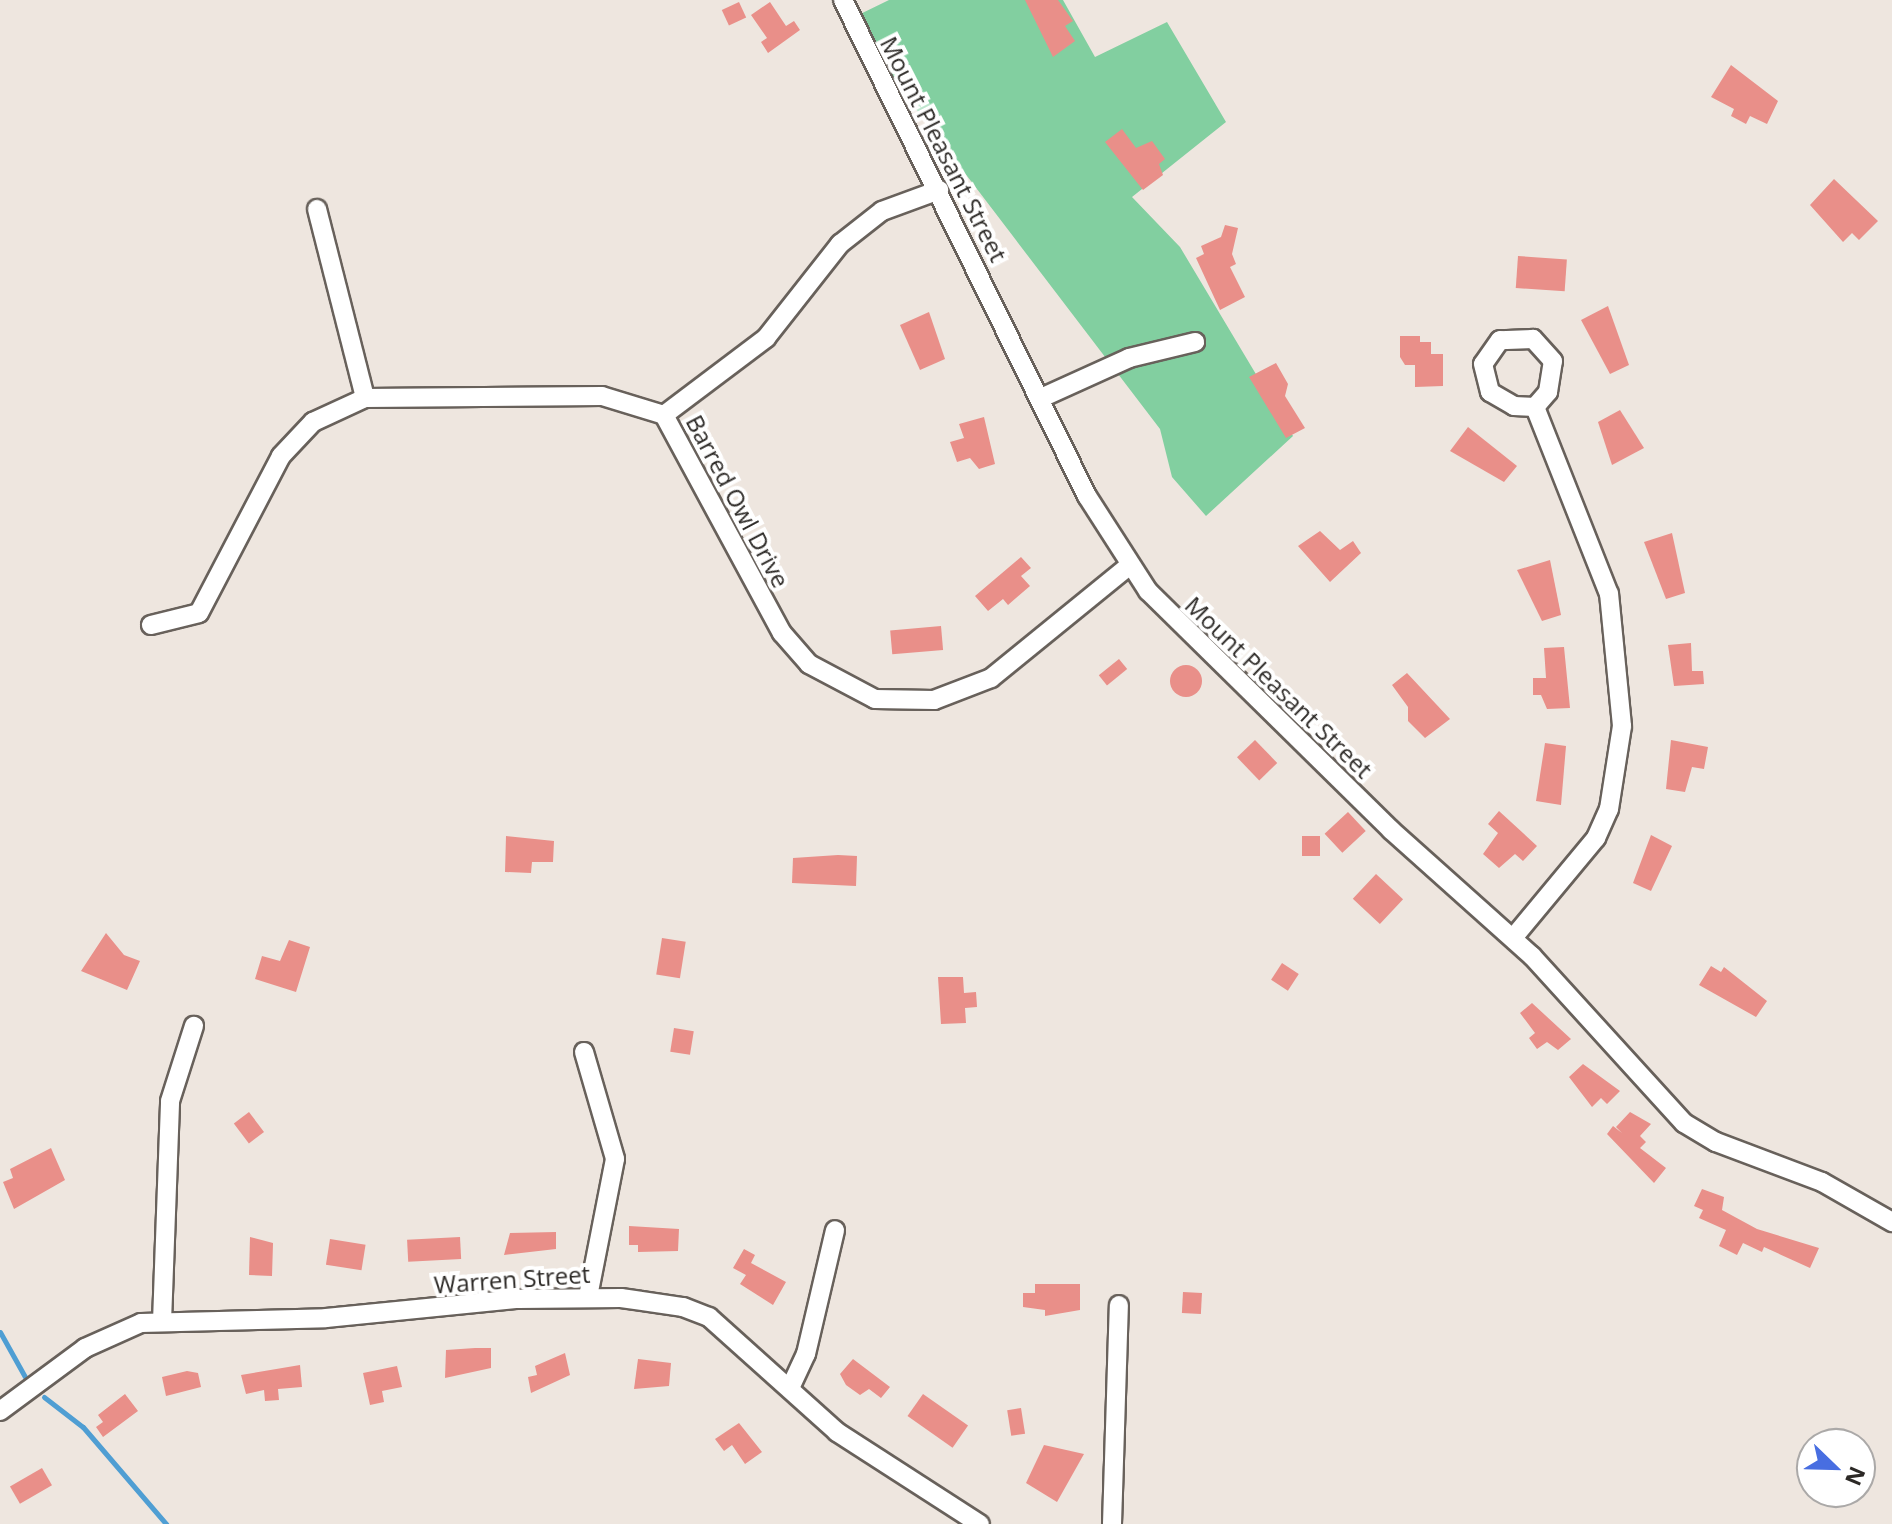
<!DOCTYPE html>
<style>
body{margin:0}
#map{position:relative;width:1892px;height:1524px;overflow:hidden;background:#eee6df;font-family:"Open Sans",sans-serif}
div>[style]{position:absolute}
.green>*{inset:0;background:#82cfa0}
.stream>*{height:5px;margin:-2.5px;padding:0 2.5px;transform-origin:2.5px;border-radius:2.5px;background:#4f9ed3}
.building>*{inset:0;background:#e98f89;transform-origin:0 0}
.round{border-radius:50%}
.roads{filter:drop-shadow(2px 0 #68615b) drop-shadow(-2px 0 #68615b) drop-shadow(0 2px #68615b) drop-shadow(0 -2px #68615b)}
.street>*{height:18px;margin:-9px;padding:0 9px;transform-origin:9px;border-radius:9px;background:#fff}
span{translate:-50% -50%;white-space:nowrap;text-align:center;line-height:1.15;-webkit-text-stroke:8px #fff;paint-order:stroke}
.street-label{font-size:24px;color:#2c2926}
.north{position:absolute;left:1796px;top:1428px;width:80px;height:80px;box-sizing:border-box;background:#fff;border:2px solid #aba9a8;border-radius:50%;rotate:113deg;font-size:22px;font-weight:700;line-height:32px;text-align:center;color:#2c2926}
.north::after{content:'';display:block;margin:auto;width:28px;height:36px;background:#486ee1;clip-path:polygon(50% 0,100% 100%,50% 72%,0 100%)}
</style>
<div id="map">
<div class="green">
<i style="clip-path:polygon(889px 0,1063px 0,1095px 57px,1167px 22px,1226px 122px,1132px 197px,1180px 247px,1293px 436px,1206px 516px,1172px 477px,1160px 429px,848px 20px)"></i>
</div>
<div class="stream">
<i style="left:0;top:1332px;width:51px;rotate:60.9deg"></i>
<i style="left:44px;top:1397px;width:49px;rotate:37.6deg"></i>
<i style="left:83px;top:1427px;width:128px;rotate:49.4deg"></i>
</div>
<div class="building">
<i style="clip-path:polygon(1025px 0,1058px 0,1073px 21px,1065px 26px,1075px 41px,1053px 57px)"></i>
<i style="left:739px;top:2px;width:17px;height:19px;rotate:65deg"></i>
<i style="clip-path:polygon(770px 2px,786px 26px,794px 21px,800px 30px,768px 53px,761px 42px,767px 38px,751px 15px)"></i>
<i style="clip-path:polygon(1731px 65px,1778px 101px,1767px 124px,1750px 116px,1746px 124px,1731px 116px,1734px 109px,1711px 97px)"></i>
<i style="clip-path:polygon(1122px 129px,1136px 148px,1152px 141px,1165px 159px,1159px 164px,1163px 175px,1143px 190px,1105px 142px)"></i>
<i style="clip-path:polygon(1834px 179px,1878px 221px,1859px 240px,1852px 233px,1843px 242px,1810px 205px)"></i>
<i style="clip-path:polygon(1225px 225px,1238px 228px,1232px 254px,1236px 264px,1230px 267px,1245px 297px,1220px 310px,1196px 258px,1204px 254px,1201px 246px,1221px 237px)"></i>
<i style="left:1518px;top:256px;width:49px;height:32px;rotate:4deg"></i>
<i style="clip-path:polygon(1608px 306px,1629px 365px,1610px 374px,1581px 320px)"></i>
<i style="clip-path:polygon(929px 312px,945px 359px,920px 370px,900px 325px)"></i>
<i style="clip-path:polygon(1400px 336px,1420px 336px,1420px 342px,1431px 342px,1431px 354px,1443px 354px,1443px 386px,1415px 387px,1415px 365px,1405px 365px,1400px 357px)"></i>
<i style="clip-path:polygon(1276px 363px,1288px 384px,1285px 396px,1305px 428px,1286px 438px,1249px 377px)"></i>
<i style="clip-path:polygon(1620px 410px,1644px 448px,1612px 465px,1598px 422px)"></i>
<i style="clip-path:polygon(984px 417px,995px 464px,979px 469px,970px 458px,957px 462px,950px 442px,964px 438px,959px 424px)"></i>
<i style="clip-path:polygon(1468px 427px,1517px 466px,1504px 482px,1450px 451px)"></i>
<i style="clip-path:polygon(1320px 531px,1340px 550px,1353px 541px,1361px 553px,1330px 582px,1298px 546px)"></i>
<i style="clip-path:polygon(1672px 533px,1685px 593px,1666px 599px,1644px 542px)"></i>
<i style="clip-path:polygon(1021px 557px,1031px 568px,1021px 576px,1030px 586px,1008px 605px,1003px 599px,988px 611px,975px 596px)"></i>
<i style="clip-path:polygon(1550px 560px,1561px 615px,1542px 621px,1517px 570px)"></i>
<i style="left:941px;top:626px;width:24px;height:51px;rotate:85deg"></i>
<i style="clip-path:polygon(1691px 643px,1692px 671px,1703px 671px,1704px 684px,1674px 686px,1668px 645px)"></i>
<i style="clip-path:polygon(1564px 647px,1570px 708px,1547px 709px,1541px 695px,1533px 695px,1533px 678px,1546px 678px,1544px 648px)"></i>
<i style="left:1119px;top:659px;width:13px;height:26px;rotate:51deg"></i>
<i class="round" style="left:1170px;top:665px;width:32px;height:32px"></i>
<i style="clip-path:polygon(1407px 673px,1450px 719px,1425px 738px,1408px 721px,1408px 707px,1392px 685px)"></i>
<i style="left:1255px;top:740px;width:32px;height:25px;rotate:46deg"></i>
<i style="clip-path:polygon(1671px 740px,1708px 747px,1704px 769px,1692px 767px,1685px 792px,1666px 789px)"></i>
<i style="clip-path:polygon(1545px 743px,1566px 746px,1561px 805px,1536px 801px)"></i>
<i style="clip-path:polygon(1499px 811px,1537px 846px,1523px 861px,1515px 854px,1499px 868px,1483px 854px,1498px 833px,1488px 824px)"></i>
<i style="left:1348px;top:812px;width:26px;height:32px;rotate:47deg"></i>
<i style="clip-path:polygon(1651px 835px,1672px 846px,1651px 891px,1633px 883px)"></i>
<i style="clip-path:polygon(506px 836px,554px 841px,553px 862px,532px 862px,531px 873px,505px 872px)"></i>
<i style="left:1302px;top:836px;width:18px;height:20px"></i>
<i style="clip-path:polygon(838px 855px,857px 856px,856px 886px,792px 883px,793px 858px)"></i>
<i style="left:1376px;top:874px;width:37px;height:34px;rotate:43deg"></i>
<i style="clip-path:polygon(106px 933px,124px 955px,140px 961px,127px 990px,81px 971px)"></i>
<i style="left:662px;top:938px;width:24px;height:37px;rotate:9deg"></i>
<i style="clip-path:polygon(289px 940px,310px 947px,296px 992px,255px 979px,262px 956px,280px 961px)"></i>
<i style="left:1282px;top:963px;width:20px;height:20px;rotate:33deg"></i>
<i style="clip-path:polygon(1711px 966px,1721px 972px,1724px 967px,1767px 1001px,1756px 1017px,1699px 985px)"></i>
<i style="clip-path:polygon(938px 977px,963px 977px,964px 993px,976px 992px,977px 1007px,965px 1008px,966px 1023px,941px 1024px)"></i>
<i style="clip-path:polygon(1532px 1003px,1571px 1039px,1558px 1050px,1547px 1042px,1537px 1049px,1529px 1038px,1535px 1033px,1520px 1013px)"></i>
<i style="left:674px;top:1028px;width:20px;height:24px;rotate:9deg"></i>
<i style="clip-path:polygon(1583px 1064px,1620px 1091px,1607px 1104px,1601px 1098px,1592px 1107px,1569px 1077px)"></i>
<i style="left:249px;top:1112px;width:25px;height:19px;rotate:53deg"></i>
<i style="clip-path:polygon(1630px 1112px,1651px 1124px,1640px 1136px,1646px 1142px,1640px 1148px,1666px 1168px,1654px 1183px,1607px 1134px,1613px 1126px,1622px 1133px,1616px 1127px)"></i>
<i style="clip-path:polygon(51px 1148px,65px 1180px,14px 1209px,3px 1182px,13px 1178px,10px 1169px)"></i>
<i style="clip-path:polygon(1702px 1189px,1724px 1197px,1722px 1210px,1757px 1229px,1819px 1248px,1810px 1268px,1764px 1247px,1762px 1252px,1743px 1243px,1737px 1255px,1719px 1246px,1726px 1230px,1699px 1218px,1703px 1210px,1694px 1206px)"></i>
<i style="clip-path:polygon(629px 1226px,679px 1229px,678px 1251px,638px 1252px,638px 1245px,629px 1245px)"></i>
<i style="clip-path:polygon(556px 1232px,556px 1249px,504px 1255px,510px 1233px)"></i>
<i style="clip-path:polygon(250px 1237px,273px 1243px,272px 1276px,249px 1275px)"></i>
<i style="left:460px;top:1237px;width:22px;height:53px;rotate:87deg"></i>
<i style="left:330px;top:1239px;width:36px;height:26px;rotate:9deg"></i>
<i style="clip-path:polygon(744px 1249px,755px 1255px,751px 1263px,786px 1282px,773px 1305px,740px 1284px,746px 1275px,733px 1268px)"></i>
<i style="clip-path:polygon(1035px 1284px,1080px 1284px,1080px 1310px,1045px 1316px,1045px 1310px,1023px 1307px,1023px 1293px,1035px 1293px)"></i>
<i style="left:1183px;top:1292px;width:19px;height:21px;rotate:3deg"></i>
<i style="clip-path:polygon(475px 1348px,491px 1348px,491px 1368px,445px 1378px,446px 1350px)"></i>
<i style="clip-path:polygon(565px 1353px,570px 1375px,531px 1393px,528px 1377px,537px 1375px,535px 1366px)"></i>
<i style="clip-path:polygon(638px 1359px,671px 1363px,669px 1386px,634px 1389px)"></i>
<i style="clip-path:polygon(853px 1359px,890px 1387px,881px 1398px,869px 1389px,860px 1395px,846px 1385px,840px 1374px)"></i>
<i style="clip-path:polygon(300px 1365px,302px 1387px,278px 1389px,279px 1400px,265px 1401px,264px 1390px,246px 1394px,241px 1375px)"></i>
<i style="clip-path:polygon(397px 1366px,402px 1387px,382px 1391px,384px 1402px,370px 1405px,363px 1373px)"></i>
<i style="clip-path:polygon(187px 1371px,198px 1373px,201px 1387px,166px 1396px,162px 1377px)"></i>
<i style="clip-path:polygon(125px 1394px,138px 1411px,103px 1437px,96px 1427px,103px 1422px,98px 1415px)"></i>
<i style="left:923px;top:1394px;width:55px;height:27px;rotate:35deg"></i>
<i style="left:1021px;top:1408px;width:26px;height:14px;rotate:81deg"></i>
<i style="clip-path:polygon(739px 1423px,762px 1452px,745px 1464px,732px 1445px,724px 1451px,715px 1439px)"></i>
<i style="clip-path:polygon(1044px 1445px,1084px 1454px,1057px 1502px,1026px 1483px)"></i>
<i style="left:42px;top:1468px;width:20px;height:37px;rotate:60deg"></i>
</div>
<div class="roads">
<div class="street">
<i style="left:843px;top:0;width:553px;rotate:63.81deg"></i>
<i style="left:1087px;top:496px;width:113px;rotate:57.3deg"></i>
<i style="left:1148px;top:591px;width:341px;rotate:44.5deg"></i>
<i style="left:1391px;top:830px;width:189px;rotate:41.8deg"></i>
<i style="left:1532px;top:956px;width:226px;rotate:47.7deg"></i>
<i style="left:1684px;top:1123px;width:37px;rotate:31deg"></i>
<i style="left:1716px;top:1142px;width:113px;rotate:20.7deg"></i>
<i style="left:1822px;top:1182px;width:81px;rotate:29.7deg"></i>
<i style="left:317px;top:209px;width:195px;rotate:75.7deg"></i>
<i style="left:1041px;top:398px;width:97px;rotate:-24.4deg"></i>
<i style="left:1129px;top:358px;width:68px;rotate:-13.6deg"></i>
<i style="left:664px;top:415px;width:128px;rotate:-37deg"></i>
<i style="left:766px;top:338px;width:120px;rotate:-51.8deg"></i>
<i style="left:840px;top:244px;width:53px;rotate:-38.2deg"></i>
<i style="left:882px;top:211px;width:61px;rotate:-20.2deg"></i>
<i style="left:151px;top:625px;width:49px;rotate:-14deg"></i>
<i style="left:199px;top:613px;width:177px;rotate:-62.4deg"></i>
<i style="left:281px;top:456px;width:47px;rotate:-46.7deg"></i>
<i style="left:313px;top:422px;width:57px;rotate:-24.8deg"></i>
<i style="left:365px;top:398px;width:237px;rotate:-0.5deg"></i>
<i style="left:602px;top:396px;width:65px;rotate:17deg"></i>
<i style="left:664px;top:415px;width:248px;rotate:61.6deg"></i>
<i style="left:782px;top:633px;width:41px;rotate:48.9deg"></i>
<i style="left:809px;top:664px;width:75px;rotate:27.9deg"></i>
<i style="left:875px;top:699px;width:59px;rotate:1deg"></i>
<i style="left:934px;top:700px;width:61px;rotate:-21.1deg"></i>
<i style="left:991px;top:678px;width:178px;rotate:-39.1deg"></i>
<i style="left:1513px;top:938px;width:130px;rotate:-50.3deg"></i>
<i style="left:1596px;top:838px;width:32px;rotate:-66deg"></i>
<i style="left:1609px;top:809px;width:84px;rotate:-81.1deg"></i>
<i style="left:1622px;top:726px;width:133px;rotate:-95.6deg"></i>
<i style="left:1609px;top:594px;width:201px;rotate:-111.6deg"></i>
<i style="left:1535px;top:407px;width:20px;rotate:-49deg"></i>
<i style="left:1548px;top:392px;width:31px;rotate:-81deg"></i>
<i style="left:1553px;top:361px;width:30px;rotate:-132deg"></i>
<i style="left:1533px;top:339px;width:33px;rotate:178deg"></i>
<i style="left:1500px;top:340px;width:29px;rotate:125deg"></i>
<i style="left:1483px;top:364px;width:29px;rotate:76deg"></i>
<i style="left:1490px;top:392px;width:28px;rotate:30deg"></i>
<i style="left:1514px;top:406px;width:21px;rotate:3deg"></i>
<i style="left:584px;top:1052px;width:111px;rotate:73.8deg"></i>
<i style="left:615px;top:1159px;width:140px;rotate:101.1deg"></i>
<i style="left:162px;top:1322px;width:221px;rotate:-87.9deg"></i>
<i style="left:170px;top:1101px;width:79px;rotate:-72.3deg"></i>
<i style="left:791px;top:1386px;width:35px;rotate:-65deg"></i>
<i style="left:806px;top:1354px;width:127px;rotate:-76.8deg"></i>
<i style="left:0;top:1411px;width:106px;rotate:-36.5deg"></i>
<i style="left:85px;top:1348px;width:61px;rotate:-24.1deg"></i>
<i style="left:141px;top:1323px;width:185px;rotate:-1.5deg"></i>
<i style="left:326px;top:1318px;width:193px;rotate:-5.7deg"></i>
<i style="left:518px;top:1299px;width:103px;rotate:-0.6deg"></i>
<i style="left:621px;top:1298px;width:63px;rotate:8.3deg"></i>
<i style="left:683px;top:1307px;width:28px;rotate:21deg"></i>
<i style="left:709px;top:1317px;width:172px;rotate:41.9deg"></i>
<i style="left:837px;top:1432px;width:170px;rotate:32.8deg"></i>
<i style="left:1112px;top:1524px;width:219px;rotate:-88.2deg"></i>
</div>
</div>
<div class="street-label">
<span style="left:944px;top:149px;rotate:63deg">Mount Pleasant Street</span>
<span style="left:738px;top:501px;rotate:62deg">Barred Owl Drive</span>
<span style="left:1279px;top:687px;rotate:44deg">Mount Pleasant Street</span>
<span style="left:512px;top:1279px;rotate:-4deg">Warren Street</span>
</div>
<div class="north">N</div>
</div>
